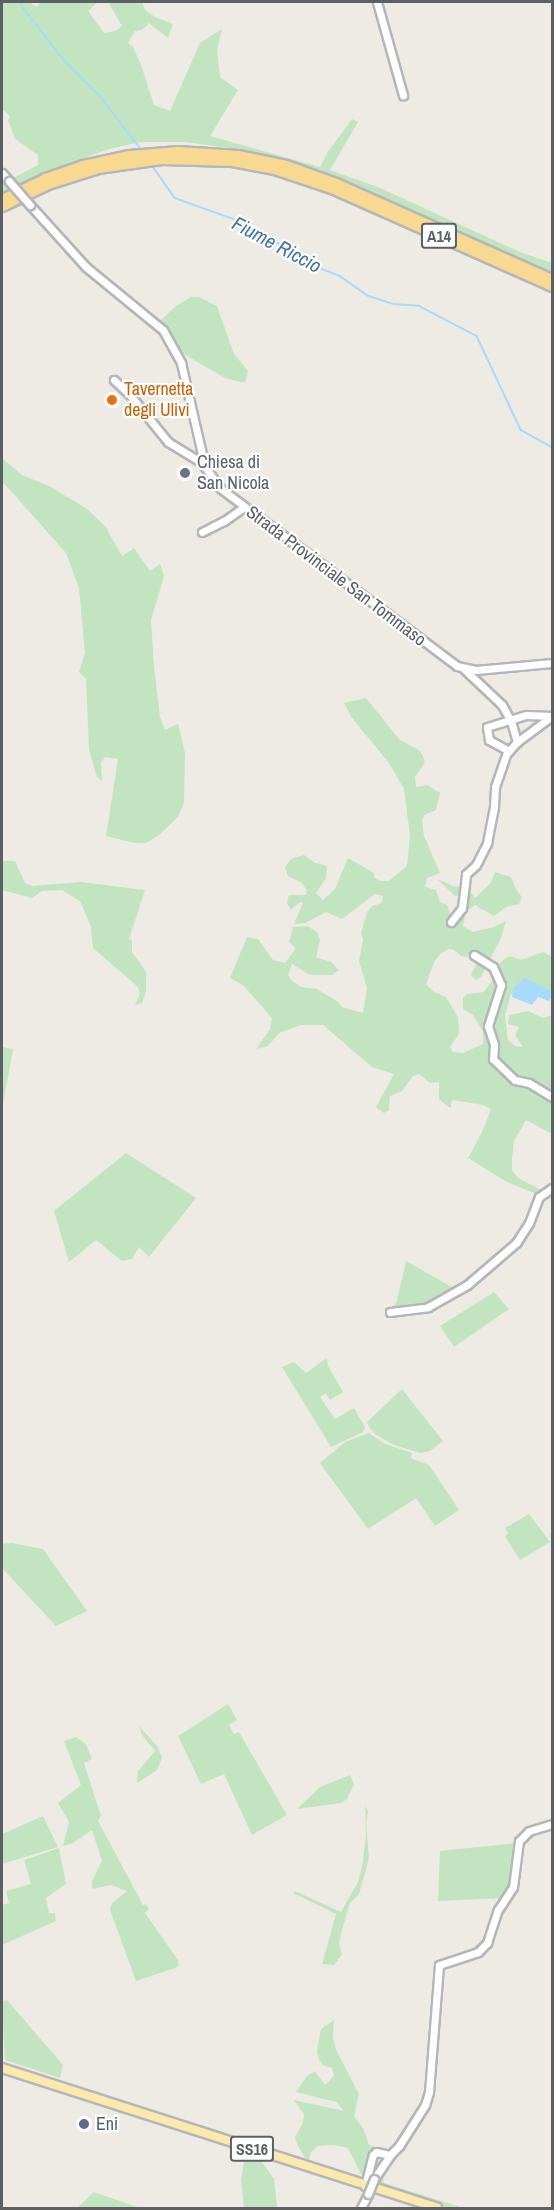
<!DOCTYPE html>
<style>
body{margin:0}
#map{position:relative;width:554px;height:2210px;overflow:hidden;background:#eeebe4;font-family:"Archivo Narrow",sans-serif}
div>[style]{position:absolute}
.green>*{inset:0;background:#c3e4c1}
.water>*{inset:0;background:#a7dafb}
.stream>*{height:1.5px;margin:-0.75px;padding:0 0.75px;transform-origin:0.75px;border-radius:0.75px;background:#a7dafb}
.roads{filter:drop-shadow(2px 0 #b4b6ba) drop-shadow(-2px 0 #b4b6ba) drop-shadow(0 2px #b4b6ba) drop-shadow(0 -2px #b4b6ba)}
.minor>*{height:7px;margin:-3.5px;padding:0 3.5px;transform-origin:3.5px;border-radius:3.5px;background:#fff}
.major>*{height:8px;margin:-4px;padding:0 4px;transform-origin:4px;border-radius:4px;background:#fbeaab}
.highway>*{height:9px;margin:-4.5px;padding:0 4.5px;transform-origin:4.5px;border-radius:4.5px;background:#f8d991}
.bridges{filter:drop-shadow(2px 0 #b4b6ba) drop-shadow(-2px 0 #b4b6ba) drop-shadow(0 2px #b4b6ba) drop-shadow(0 -2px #b4b6ba)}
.minor-bridge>*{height:7px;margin:-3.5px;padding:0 3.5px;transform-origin:3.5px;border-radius:3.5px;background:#fff}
.dots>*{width:16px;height:16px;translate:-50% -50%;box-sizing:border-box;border:3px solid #fff;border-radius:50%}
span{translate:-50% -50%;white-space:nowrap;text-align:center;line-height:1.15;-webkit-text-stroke:4.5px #fff;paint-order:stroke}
.shield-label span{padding:2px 4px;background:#fff;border:2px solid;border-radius:4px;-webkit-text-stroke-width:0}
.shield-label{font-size:16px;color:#5c6064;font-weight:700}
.food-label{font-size:18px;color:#c56008}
.left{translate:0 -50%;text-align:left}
.worship-label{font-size:18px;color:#5b616d}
.street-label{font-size:18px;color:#5c6064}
.service-label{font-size:18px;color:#4e5e75}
.water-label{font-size:20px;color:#4175a3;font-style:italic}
.frame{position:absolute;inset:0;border:3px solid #5c6064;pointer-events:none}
</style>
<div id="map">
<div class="green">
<i style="clip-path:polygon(2px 2px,29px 2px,37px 7px,40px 2px,98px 2px,88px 11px,104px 33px,115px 31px,122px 26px,108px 2px,142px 2px,145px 10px,155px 17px,173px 24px,168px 38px,149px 23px,142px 30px,135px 31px,128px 43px,133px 47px,141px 65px,154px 105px,170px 111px,200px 43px,222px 29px,217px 50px,220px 77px,238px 90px,210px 136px,320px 167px,327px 153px,352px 119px,358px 122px,330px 170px,378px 187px,520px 252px,552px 263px,552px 272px,307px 167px,228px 148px,186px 142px,141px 142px,109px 149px,38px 175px,2px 193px,2px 184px,38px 165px,38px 155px,15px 139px,8px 120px,10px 116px,2px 109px)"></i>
<i style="clip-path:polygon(191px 297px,199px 297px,217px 306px,234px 354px,248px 371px,245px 383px,225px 378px,182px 353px,161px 320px,176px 306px)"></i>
<i style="clip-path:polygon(2px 458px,22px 475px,51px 487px,87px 509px,105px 526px,122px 556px,134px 548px,150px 571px,160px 564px,164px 576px,151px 620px,154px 666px,160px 717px,165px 730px,178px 724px,185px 753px,184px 802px,178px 817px,160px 834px,146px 843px,134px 843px,106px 836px,118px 759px,105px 757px,101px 763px,102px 781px,97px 777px,89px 750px,86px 679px,79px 672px,85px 653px,79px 588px,66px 553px,2px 481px)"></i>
<i style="clip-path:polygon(366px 698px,399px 739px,420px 751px,423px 756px,425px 762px,415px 777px,416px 787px,427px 785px,440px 793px,436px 810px,424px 815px,422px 821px,424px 836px,440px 873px,427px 878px,425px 887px,436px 890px,440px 902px,447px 905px,452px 918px,460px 909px,462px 895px,455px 896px,437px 879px,453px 886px,468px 888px,475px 898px,491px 883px,495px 872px,511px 877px,517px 891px,522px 897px,519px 904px,506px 907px,494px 916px,475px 905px,466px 912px,463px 926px,473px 932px,494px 927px,506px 921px,501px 938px,481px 977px,476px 980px,471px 975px,476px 965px,475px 959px,461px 956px,454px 950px,448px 949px,440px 954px,434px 962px,426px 984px,434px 992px,446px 997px,458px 1017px,459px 1034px,450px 1047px,453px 1052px,463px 1053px,483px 1044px,483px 1032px,473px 1015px,463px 1009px,463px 998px,467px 994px,484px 992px,492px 981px,496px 967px,504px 959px,510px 956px,521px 960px,543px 952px,552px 957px,552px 997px,552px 993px,511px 994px,505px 1015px,508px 1040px,515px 1046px,523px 1047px,515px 1035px,519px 1027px,508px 1024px,509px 1015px,528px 1011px,543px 1018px,552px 1015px,552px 1134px,526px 1120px,514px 1141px,512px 1158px,512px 1170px,518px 1178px,541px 1190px,548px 1187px,539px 1195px,507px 1182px,468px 1158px,483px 1130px,491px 1109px,483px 1105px,452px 1100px,451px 1108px,447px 1106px,439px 1099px,439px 1082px,430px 1083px,419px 1074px,413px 1076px,402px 1091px,390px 1096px,389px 1110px,384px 1113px,376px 1107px,394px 1074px,372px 1067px,323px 1025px,301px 1025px,279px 1033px,268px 1046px,256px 1049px,270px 1029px,272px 1018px,243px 985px,230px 978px,247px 937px,258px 939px,273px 960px,285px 963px,296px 948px,289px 942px,293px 927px,307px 926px,317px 932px,320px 940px,316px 957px,331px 962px,339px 970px,332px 975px,310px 975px,292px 964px,288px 975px,291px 980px,301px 987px,317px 989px,338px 1002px,342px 1007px,363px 1013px,367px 988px,359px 961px,363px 940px,361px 933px,367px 912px,372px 906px,382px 903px,383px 896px,375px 894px,342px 919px,326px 912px,305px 923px,294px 924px,303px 903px,300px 902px,291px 910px,287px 903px,288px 898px,289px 895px,306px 895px,307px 891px,302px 883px,288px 876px,285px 867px,291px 859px,304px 855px,315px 863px,325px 865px,327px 867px,326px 878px,316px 893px,323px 900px,335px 889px,348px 858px,374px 873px,374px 877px,380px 881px,389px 881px,407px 866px,410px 836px,404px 789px,389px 763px,352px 718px,344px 703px)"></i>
<i style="clip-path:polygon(2px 861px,15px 861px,25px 883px,32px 886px,81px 882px,145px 890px,129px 939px,132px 940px,132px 952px,146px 972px,146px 991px,142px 1003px,135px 1005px,140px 993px,138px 987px,93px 948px,91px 927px,80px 901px,62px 890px,42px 891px,32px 898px,2px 890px)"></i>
<i style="clip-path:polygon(2px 1047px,13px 1049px,2px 1110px)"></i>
<i style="clip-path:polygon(126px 1153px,196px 1198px,149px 1257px,139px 1247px,132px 1259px,122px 1261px,96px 1240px,69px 1262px,54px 1211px)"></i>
<i style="clip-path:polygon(406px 1261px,457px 1290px,431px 1304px,392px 1309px,397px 1301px)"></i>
<i style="clip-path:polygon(494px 1292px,509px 1309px,454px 1347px,440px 1326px)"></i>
<i style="clip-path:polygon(327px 1358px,328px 1366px,343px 1392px,330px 1400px,326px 1393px,320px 1397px,335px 1419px,354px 1408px,365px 1427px,363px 1432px,331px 1447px,282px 1367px,294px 1362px,306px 1373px)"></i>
<i style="clip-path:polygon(402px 1389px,443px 1441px,430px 1451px,420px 1453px,394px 1445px,375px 1434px,369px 1427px,367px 1422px)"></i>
<i style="clip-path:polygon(369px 1433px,385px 1444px,412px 1453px,411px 1458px,429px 1465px,459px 1510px,435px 1526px,416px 1498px,368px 1529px,320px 1463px,345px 1442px)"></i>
<i style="clip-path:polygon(529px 1514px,550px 1542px,520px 1560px,505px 1536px,508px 1533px,505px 1528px)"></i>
<i style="clip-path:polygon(12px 1543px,43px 1549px,87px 1611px,56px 1626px,2px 1568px,2px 1544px)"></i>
<i style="clip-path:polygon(228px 1704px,237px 1720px,229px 1725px,234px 1734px,239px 1732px,287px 1815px,252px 1835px,224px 1774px,201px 1784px,178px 1736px)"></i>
<i style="clip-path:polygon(139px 1726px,158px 1747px,162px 1758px,157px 1770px,137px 1783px,138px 1771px,155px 1751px,142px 1735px)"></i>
<i style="clip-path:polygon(76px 1737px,86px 1744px,92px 1759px,84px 1763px,101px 1816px,98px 1821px,143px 1905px,146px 1904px,149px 1909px,145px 1913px,178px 1960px,179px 1965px,175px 1968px,136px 1981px,110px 1910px,112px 1903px,127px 1891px,111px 1885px,92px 1889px,92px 1881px,102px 1861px,92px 1830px,73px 1843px,63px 1846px,69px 1822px,58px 1803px,81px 1785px,64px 1741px)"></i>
<i style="clip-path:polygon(350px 1775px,354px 1784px,347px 1799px,341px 1803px,297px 1809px,320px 1787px)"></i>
<i style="clip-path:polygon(365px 1806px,368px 1811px,366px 1823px,369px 1858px,359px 1894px,350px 1903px,342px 1930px,339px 1943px,342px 1954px,334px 1965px,322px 1964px,336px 1914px,293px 1893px,295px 1891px,341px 1912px,358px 1882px,362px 1867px,366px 1835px)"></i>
<i style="clip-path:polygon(43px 1816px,58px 1847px,2px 1864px,2px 1834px)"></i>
<i style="clip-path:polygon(517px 1843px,513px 1885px,503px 1898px,438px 1901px,440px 1851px)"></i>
<i style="clip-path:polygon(59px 1848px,66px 1884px,46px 1898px,49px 1913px,55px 1913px,56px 1921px,2px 1945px,2px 1905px,9px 1903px,6px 1891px,31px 1884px,24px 1860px)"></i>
<i style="clip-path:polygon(7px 2000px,63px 2065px,60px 2078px,5px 2060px,2px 2001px)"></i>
<i style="clip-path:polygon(334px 2020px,333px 2038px,336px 2050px,359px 2094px,354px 2116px,363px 2128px,369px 2145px,374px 2146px,363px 2178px,348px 2148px,334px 2145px,318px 2146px,311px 2152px,308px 2163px,297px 2144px,295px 2137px,303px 2123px,304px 2114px,294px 2100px,344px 2111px,336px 2102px,296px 2092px,307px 2076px,315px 2071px,325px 2085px,334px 2076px,332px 2068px,323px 2065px,319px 2059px,317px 2051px,321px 2029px)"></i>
<i style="clip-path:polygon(246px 2152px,262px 2157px,262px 2162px,274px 2179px,277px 2208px,244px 2208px,241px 2179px)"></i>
<i style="clip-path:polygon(387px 2163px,383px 2173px,384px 2183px,463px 2208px,449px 2208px,375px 2185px)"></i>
<i style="clip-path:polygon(94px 2192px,140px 2208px,77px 2208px)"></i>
</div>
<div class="water">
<i style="clip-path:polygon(525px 978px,550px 990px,551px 997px,549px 1001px,538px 997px,532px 1005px,512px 997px,513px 988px)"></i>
</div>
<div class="stream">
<i style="left:21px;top:2px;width:6px;rotate:72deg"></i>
<i style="left:23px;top:8px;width:68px;rotate:51.6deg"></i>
<i style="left:65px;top:61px;width:51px;rotate:45deg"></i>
<i style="left:101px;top:97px;width:66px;rotate:52.4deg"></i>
<i style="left:152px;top:165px;width:40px;rotate:55.1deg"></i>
<i style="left:175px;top:198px;width:71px;rotate:19.7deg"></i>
<i style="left:242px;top:222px;width:91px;rotate:30.5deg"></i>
<i style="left:320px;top:268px;width:22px;rotate:22deg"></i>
<i style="left:340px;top:276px;width:35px;rotate:35deg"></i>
<i style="left:369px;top:296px;width:25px;rotate:18deg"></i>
<i style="left:393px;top:304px;width:26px;rotate:4deg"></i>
<i style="left:419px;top:306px;width:65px;rotate:27.3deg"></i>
<i style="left:477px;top:336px;width:104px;rotate:64.9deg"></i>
<i style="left:521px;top:430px;width:35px;rotate:29deg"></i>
</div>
<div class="roads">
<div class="minor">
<i style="left:377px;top:2px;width:97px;rotate:74.4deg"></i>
<i style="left:2px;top:173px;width:11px;rotate:49deg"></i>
<i style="left:30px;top:205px;width:84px;rotate:47.9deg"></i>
<i style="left:86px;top:267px;width:99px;rotate:39.3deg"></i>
<i style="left:163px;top:330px;width:38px;rotate:61deg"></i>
<i style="left:181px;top:363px;width:107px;rotate:77deg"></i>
<i style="left:205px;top:467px;width:26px;rotate:54deg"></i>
<i style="left:220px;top:488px;width:296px;rotate:36.9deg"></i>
<i style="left:457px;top:666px;width:19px;rotate:12deg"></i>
<i style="left:476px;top:670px;width:76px;rotate:-5.3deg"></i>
<i style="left:114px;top:380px;width:22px;rotate:43deg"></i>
<i style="left:130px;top:395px;width:60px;rotate:51deg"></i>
<i style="left:168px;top:442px;width:42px;rotate:31.4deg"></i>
<i style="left:202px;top:532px;width:25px;rotate:-27deg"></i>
<i style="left:224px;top:521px;width:24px;rotate:-35deg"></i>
<i style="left:464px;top:669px;width:52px;rotate:43.5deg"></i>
<i style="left:502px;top:705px;width:18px;rotate:61deg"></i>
<i style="left:511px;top:721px;width:22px;rotate:74deg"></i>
<i style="left:509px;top:751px;width:23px;rotate:-151deg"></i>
<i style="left:489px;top:740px;width:13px;rotate:-99deg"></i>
<i style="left:487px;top:727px;width:41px;rotate:-17.1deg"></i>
<i style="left:526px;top:715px;width:26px;rotate:2deg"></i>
<i style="left:451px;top:922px;width:18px;rotate:-52deg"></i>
<i style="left:462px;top:908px;width:34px;rotate:-83deg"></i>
<i style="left:466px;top:874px;width:13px;rotate:-42deg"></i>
<i style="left:476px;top:865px;width:25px;rotate:-63deg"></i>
<i style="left:487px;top:843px;width:37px;rotate:-79deg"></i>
<i style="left:494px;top:807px;width:20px;rotate:-87deg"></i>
<i style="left:495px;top:787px;width:36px;rotate:-71deg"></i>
<i style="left:507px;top:753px;width:15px;rotate:-48deg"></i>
<i style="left:517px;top:742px;width:44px;rotate:-36.6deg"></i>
<i style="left:474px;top:955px;width:22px;rotate:32deg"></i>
<i style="left:493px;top:967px;width:20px;rotate:66deg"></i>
<i style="left:501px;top:985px;width:43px;rotate:107.6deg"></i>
<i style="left:488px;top:1026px;width:20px;rotate:72deg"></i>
<i style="left:494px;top:1045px;width:14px;rotate:94deg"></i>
<i style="left:493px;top:1059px;width:30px;rotate:44deg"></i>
<i style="left:515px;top:1080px;width:14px;rotate:12deg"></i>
<i style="left:529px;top:1083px;width:27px;rotate:31deg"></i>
<i style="left:390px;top:1312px;width:38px;rotate:-7deg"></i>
<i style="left:428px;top:1307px;width:45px;rotate:-29.4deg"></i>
<i style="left:467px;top:1285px;width:65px;rotate:-40.6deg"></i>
<i style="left:516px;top:1243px;width:24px;rotate:-57deg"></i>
<i style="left:529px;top:1223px;width:28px;rotate:-69deg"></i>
<i style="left:539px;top:1197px;width:16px;rotate:-35deg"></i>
<i style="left:374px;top:2179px;width:29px;rotate:-56deg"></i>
<i style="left:365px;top:2186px;width:32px;rotate:-76deg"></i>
<i style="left:373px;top:2155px;width:4px;rotate:-45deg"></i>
<i style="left:376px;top:2152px;width:14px;rotate:12deg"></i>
<i style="left:390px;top:2155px;width:13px;rotate:-45deg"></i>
<i style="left:399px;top:2146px;width:49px;rotate:-57.6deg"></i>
<i style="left:425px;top:2105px;width:14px;rotate:-73deg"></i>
<i style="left:429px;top:2092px;width:127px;rotate:-85.5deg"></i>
<i style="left:439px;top:1965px;width:41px;rotate:-18.4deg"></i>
<i style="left:478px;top:1952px;width:13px;rotate:-45deg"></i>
<i style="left:487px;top:1943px;width:35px;rotate:-72deg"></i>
<i style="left:498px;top:1910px;width:27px;rotate:-57deg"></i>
<i style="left:513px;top:1887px;width:46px;rotate:-82.6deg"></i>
<i style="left:519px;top:1841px;width:14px;rotate:-45deg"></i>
<i style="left:529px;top:1831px;width:24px;rotate:-17deg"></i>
<i style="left:361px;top:2208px;width:16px;rotate:-63deg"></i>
</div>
<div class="major">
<i style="left:2px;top:2068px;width:457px;rotate:17.8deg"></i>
</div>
<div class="highway">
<i style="left:2px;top:199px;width:48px;rotate:-26deg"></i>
<i style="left:45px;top:178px;width:40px;rotate:-18.9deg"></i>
<i style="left:83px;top:165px;width:47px;rotate:-12.3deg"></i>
<i style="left:129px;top:155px;width:49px;rotate:-4.7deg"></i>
<i style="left:178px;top:151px;width:60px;rotate:3.8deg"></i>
<i style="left:238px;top:155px;width:49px;rotate:11.8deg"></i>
<i style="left:286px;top:165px;width:53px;rotate:19.8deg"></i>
<i style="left:336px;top:183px;width:236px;rotate:24deg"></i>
<i style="left:2px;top:206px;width:51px;rotate:-25.6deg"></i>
<i style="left:48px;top:184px;width:52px;rotate:-17.7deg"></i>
<i style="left:98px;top:168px;width:64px;rotate:-8.1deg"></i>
<i style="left:161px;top:159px;width:71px;rotate:1.6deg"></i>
<i style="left:232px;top:161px;width:43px;rotate:10.8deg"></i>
<i style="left:274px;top:169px;width:60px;rotate:18.4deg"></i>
<i style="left:331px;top:188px;width:242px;rotate:23.9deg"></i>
</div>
</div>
<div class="bridges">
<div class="minor-bridge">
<i style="left:9px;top:181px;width:32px;rotate:49deg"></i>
<i style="left:368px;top:2194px;width:16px;rotate:-68deg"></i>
</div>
</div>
<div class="dots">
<i style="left:112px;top:400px;background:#e8710a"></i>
<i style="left:185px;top:473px;background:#6b7280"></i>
<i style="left:84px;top:2124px;background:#5c6f8a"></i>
</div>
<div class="shield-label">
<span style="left:439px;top:236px">A14</span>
<span style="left:252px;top:2149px">SS16</span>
</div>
<div class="food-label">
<span class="left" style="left:124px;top:400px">Tavernetta<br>degli Ulivi</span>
</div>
<div class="worship-label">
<span class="left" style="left:197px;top:473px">Chiesa di<br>San Nicola</span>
</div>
<div class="street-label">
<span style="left:336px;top:576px;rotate:37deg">Strada Provinciale San Tommaso</span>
</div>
<div class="service-label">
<span class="left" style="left:96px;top:2124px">Eni</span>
</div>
<div class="water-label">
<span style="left:277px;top:244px;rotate:28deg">Fiume Riccio</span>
</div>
<div class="frame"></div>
</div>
